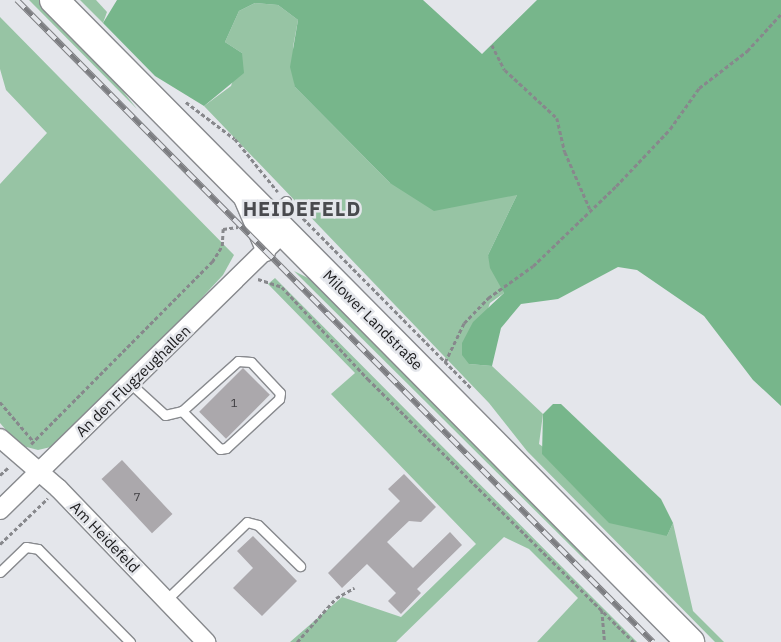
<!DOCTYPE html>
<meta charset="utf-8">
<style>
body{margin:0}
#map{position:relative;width:781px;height:642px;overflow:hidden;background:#e4e6eb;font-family:"IBM Plex Sans",sans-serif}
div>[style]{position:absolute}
.green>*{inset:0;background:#97c4a4}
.forest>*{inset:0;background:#77b68b}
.building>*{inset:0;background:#aba8ac;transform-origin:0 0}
.path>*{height:2.5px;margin-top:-1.25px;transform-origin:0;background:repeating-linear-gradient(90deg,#87888c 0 4px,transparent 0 6.5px)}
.roads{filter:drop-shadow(1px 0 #888a8e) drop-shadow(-1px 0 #888a8e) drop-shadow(0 1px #888a8e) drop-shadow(0 -1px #888a8e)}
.lane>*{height:9px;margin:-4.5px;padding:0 4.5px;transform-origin:4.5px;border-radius:4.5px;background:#fff}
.street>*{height:18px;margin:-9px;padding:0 9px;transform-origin:9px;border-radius:9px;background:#fff}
.primary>*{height:28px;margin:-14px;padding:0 14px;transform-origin:14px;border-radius:14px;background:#fff}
.rail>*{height:5.5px;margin-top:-2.75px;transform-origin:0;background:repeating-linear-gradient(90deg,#e4e6eb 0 11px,#7c7d81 0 22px);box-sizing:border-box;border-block:1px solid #7c7d81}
span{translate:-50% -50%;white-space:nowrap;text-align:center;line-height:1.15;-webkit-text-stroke:5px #e4e6eb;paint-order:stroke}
.number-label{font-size:12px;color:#3f3e41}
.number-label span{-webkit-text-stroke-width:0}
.street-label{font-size:15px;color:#1b1b1d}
.district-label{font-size:20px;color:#494a4e;font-weight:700;letter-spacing:1px}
</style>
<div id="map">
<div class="green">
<i style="clip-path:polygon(29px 0,39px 0,100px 62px,137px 109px)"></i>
<i style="clip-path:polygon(80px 0,96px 0,107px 12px,103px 23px)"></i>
<i style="clip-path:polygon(255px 3px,278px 5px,298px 20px,293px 47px,295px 87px,390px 183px,517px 195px,488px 255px,504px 293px,490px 303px,469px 364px,492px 366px,543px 414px,539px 444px,667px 536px,673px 523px,693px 611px,724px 642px,715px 642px,527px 451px,489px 403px,204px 106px,231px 86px,242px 53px,225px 42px,239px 11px)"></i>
<i style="clip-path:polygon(0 17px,234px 255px,223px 275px,172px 330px,55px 446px,38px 450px,19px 445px,0 423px,0 184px,47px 133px,6px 90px,0 69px)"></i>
<i style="clip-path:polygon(294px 271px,316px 282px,592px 555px,586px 561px)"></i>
<i style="clip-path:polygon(275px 278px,572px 577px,637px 642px,537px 642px,578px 598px,529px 549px,504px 537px,396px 642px,290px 642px,342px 597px,401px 617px,476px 544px,331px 394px,355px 373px,268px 284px)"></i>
</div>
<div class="forest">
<i style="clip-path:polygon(117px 0,423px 0,482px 54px,537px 0,781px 0,781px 406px,753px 380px,704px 316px,637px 270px,618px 267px,558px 299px,521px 304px,501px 328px,492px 366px,469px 364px,462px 355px,462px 343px,473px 322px,504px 293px,490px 268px,488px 255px,517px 195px,434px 211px,390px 183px,295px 87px,290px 67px,298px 20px,278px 5px,255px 3px,239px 11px,225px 42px,242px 53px,244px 73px,204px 106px,155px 76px,103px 23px)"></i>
<i style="clip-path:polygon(553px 404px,561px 404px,661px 499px,673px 523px,667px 536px,609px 523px,542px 454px,543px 414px)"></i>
</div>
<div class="building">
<i style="left:243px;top:368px;width:38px;height:62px;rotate:45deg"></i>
<i style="left:122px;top:460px;width:74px;height:28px;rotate:47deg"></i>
<i style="clip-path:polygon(404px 474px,436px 507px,421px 522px,409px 521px,387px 542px,413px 568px,450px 532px,462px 545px,417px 589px,421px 593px,401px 614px,388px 601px,396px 593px,367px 564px,342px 588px,328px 573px,400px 501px,388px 489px)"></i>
<i style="clip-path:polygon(253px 536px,297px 581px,262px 616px,233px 588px,253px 568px,237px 551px)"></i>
</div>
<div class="path">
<i style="left:492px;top:45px;width:28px;rotate:63deg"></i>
<i style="left:505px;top:70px;width:71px;rotate:42.7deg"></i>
<i style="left:557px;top:118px;width:35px;rotate:77deg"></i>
<i style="left:565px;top:152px;width:62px;rotate:66.3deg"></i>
<i style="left:186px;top:102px;width:61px;rotate:37.1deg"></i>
<i style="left:235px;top:139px;width:68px;rotate:50.9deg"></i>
<i style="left:294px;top:209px;width:252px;rotate:45.3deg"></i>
<i style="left:258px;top:279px;width:25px;rotate:18deg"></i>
<i style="left:282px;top:287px;width:126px;rotate:46.9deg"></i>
<i style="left:368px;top:379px;width:374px;rotate:44.7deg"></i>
<i style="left:445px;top:362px;width:43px;rotate:-64deg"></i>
<i style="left:464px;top:323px;width:35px;rotate:-46deg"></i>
<i style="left:488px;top:298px;width:55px;rotate:-35.4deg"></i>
<i style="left:533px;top:266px;width:115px;rotate:-43.9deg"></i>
<i style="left:616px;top:186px;width:79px;rotate:-46.5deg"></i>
<i style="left:670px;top:129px;width:50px;rotate:-54.7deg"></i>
<i style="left:699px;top:88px;width:61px;rotate:-37.6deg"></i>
<i style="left:747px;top:51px;width:50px;rotate:-47.4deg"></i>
<i style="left:0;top:402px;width:52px;rotate:49.6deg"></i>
<i style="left:31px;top:444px;width:257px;rotate:-45.2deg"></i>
<i style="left:212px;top:262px;width:19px;rotate:-58deg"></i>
<i style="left:222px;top:246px;width:17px;rotate:-87deg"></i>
<i style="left:223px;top:229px;width:15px;rotate:-8deg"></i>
<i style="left:0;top:475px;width:13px;rotate:-42deg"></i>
<i style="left:0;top:544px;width:66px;rotate:-43.8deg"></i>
<i style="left:602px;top:610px;width:32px;rotate:85deg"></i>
<i style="left:297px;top:642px;width:59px;rotate:-48.4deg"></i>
<i style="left:336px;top:598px;width:21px;rotate:-29deg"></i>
</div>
<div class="roads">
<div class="lane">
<i style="left:271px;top:214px;width:20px;rotate:-41deg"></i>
<i style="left:131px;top:384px;width:46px;rotate:42.4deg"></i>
<i style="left:165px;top:415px;width:17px;rotate:-13deg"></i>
<i style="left:182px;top:411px;width:75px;rotate:-41.8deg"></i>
<i style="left:238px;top:361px;width:13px;rotate:4deg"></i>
<i style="left:251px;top:362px;width:42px;rotate:46.9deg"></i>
<i style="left:280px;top:393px;width:6px;rotate:99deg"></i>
<i style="left:279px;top:399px;width:72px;rotate:137.2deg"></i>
<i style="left:226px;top:448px;width:6px;rotate:171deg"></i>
<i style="left:220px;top:449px;width:54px;rotate:-135deg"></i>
<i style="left:0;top:572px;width:36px;rotate:-44deg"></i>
<i style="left:26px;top:547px;width:12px;rotate:9deg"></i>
<i style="left:38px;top:549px;width:131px;rotate:45.3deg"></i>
<i style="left:166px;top:600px;width:112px;rotate:-43.9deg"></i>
<i style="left:247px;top:522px;width:11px;rotate:15deg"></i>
<i style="left:258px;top:525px;width:59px;rotate:44.3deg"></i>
</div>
<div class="street">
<i style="left:242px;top:196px;width:61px;rotate:66.8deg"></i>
<i style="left:0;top:438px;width:77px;rotate:40.8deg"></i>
<i style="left:58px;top:488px;width:214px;rotate:46.1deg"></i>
<i style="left:0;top:510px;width:397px;rotate:-44.4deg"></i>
</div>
<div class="primary">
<i style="left:54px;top:0;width:904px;rotate:45.27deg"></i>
</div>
</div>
<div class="rail">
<i style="left:17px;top:0;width:904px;rotate:45.27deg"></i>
</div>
<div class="number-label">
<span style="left:234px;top:403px">1</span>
<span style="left:137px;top:497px">7</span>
</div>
<div class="street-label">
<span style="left:373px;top:320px;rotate:45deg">Milower Landstraße</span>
<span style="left:133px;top:381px;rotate:-44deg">An den Flugzeughallen</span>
<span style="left:105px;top:537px;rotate:46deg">Am Heidefeld</span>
</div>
<div class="district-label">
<span style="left:302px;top:208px">HEIDEFELD</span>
</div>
</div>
